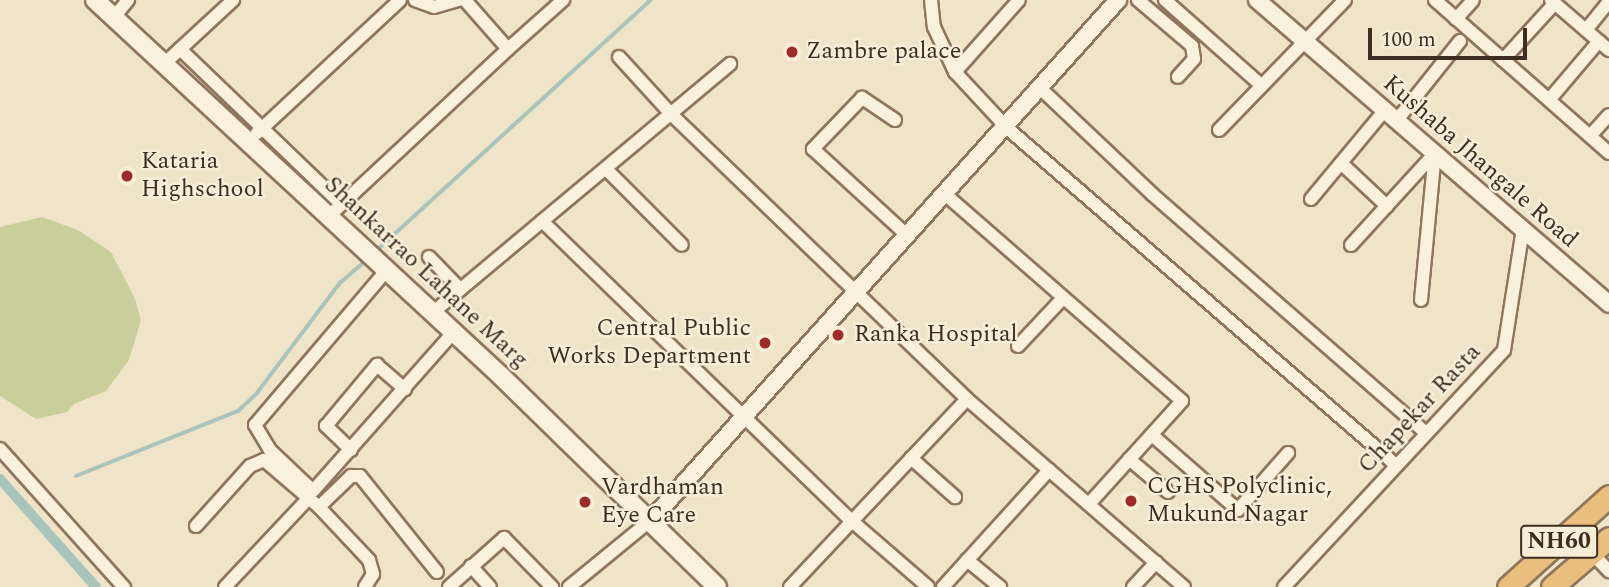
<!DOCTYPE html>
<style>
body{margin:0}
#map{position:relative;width:1609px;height:587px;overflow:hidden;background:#f0e4c8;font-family:Spectral,serif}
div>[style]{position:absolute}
.green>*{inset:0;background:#c9cf9b}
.stream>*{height:3.5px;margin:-1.75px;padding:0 1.75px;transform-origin:1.75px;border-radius:1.75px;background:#a9c4bc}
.canal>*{height:10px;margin:-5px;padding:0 5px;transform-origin:5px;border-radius:5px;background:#a9c4bc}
.roads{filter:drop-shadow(2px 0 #8d765c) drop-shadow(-2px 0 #8d765c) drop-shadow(0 2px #8d765c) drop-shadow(0 -2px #8d765c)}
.minor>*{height:12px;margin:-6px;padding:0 6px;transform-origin:6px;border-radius:6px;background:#faf1dc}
.tertiary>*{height:16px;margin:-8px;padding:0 8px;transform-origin:8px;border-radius:8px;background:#faf1dc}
.secondary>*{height:18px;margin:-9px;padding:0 9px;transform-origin:9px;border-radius:9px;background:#faf1dc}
.trunk>*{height:21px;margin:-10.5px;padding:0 10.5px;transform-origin:10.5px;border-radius:10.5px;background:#eabe7c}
.dots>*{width:19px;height:19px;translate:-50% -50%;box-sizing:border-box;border:4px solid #f7eed8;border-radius:50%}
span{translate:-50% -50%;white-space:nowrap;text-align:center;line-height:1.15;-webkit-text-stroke:5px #f7eed8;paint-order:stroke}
.shield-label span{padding:2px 5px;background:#f7eed8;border:2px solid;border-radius:5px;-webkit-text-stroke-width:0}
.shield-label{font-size:23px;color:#3d2e20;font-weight:700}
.poi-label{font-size:24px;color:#3d2e20}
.left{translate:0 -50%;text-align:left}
.right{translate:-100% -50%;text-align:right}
.street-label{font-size:24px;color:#3d2e20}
.scale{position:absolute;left:1368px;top:28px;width:159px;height:32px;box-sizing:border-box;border:4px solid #3d2e20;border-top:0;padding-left:9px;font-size:21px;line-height:24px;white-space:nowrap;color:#3d2e20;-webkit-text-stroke:5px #f7eed8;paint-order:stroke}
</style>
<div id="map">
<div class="green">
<i style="clip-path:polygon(42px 217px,78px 230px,111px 252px,135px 299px,141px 320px,129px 360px,106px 391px,74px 404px,67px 412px,36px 419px,0 396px,0 227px)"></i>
</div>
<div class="stream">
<i style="left:376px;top:251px;width:372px;rotate:-42.4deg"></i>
<i style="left:76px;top:476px;width:175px;rotate:-21.9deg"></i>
<i style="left:238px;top:411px;width:26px;rotate:-43deg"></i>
<i style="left:257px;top:393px;width:138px;rotate:-53deg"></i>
<i style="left:340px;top:283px;width:37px;rotate:-41deg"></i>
</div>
<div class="canal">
<i style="left:0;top:479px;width:144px;rotate:48.4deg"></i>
</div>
<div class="roads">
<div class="minor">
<i style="left:415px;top:0;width:20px;rotate:20deg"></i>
<i style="left:434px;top:7px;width:26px;rotate:-16deg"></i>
<i style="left:931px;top:0;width:27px;rotate:84deg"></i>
<i style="left:934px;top:27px;width:50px;rotate:65deg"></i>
<i style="left:955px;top:72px;width:76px;rotate:47.1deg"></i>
<i style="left:1007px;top:128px;width:515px;rotate:40.9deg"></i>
<i style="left:1138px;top:0;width:71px;rotate:40.4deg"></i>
<i style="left:1192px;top:46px;width:13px;rotate:81deg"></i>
<i style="left:1194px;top:59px;width:24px;rotate:132deg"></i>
<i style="left:1165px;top:0;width:127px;rotate:41.5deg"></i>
<i style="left:1435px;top:0;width:232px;rotate:41.3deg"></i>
<i style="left:1551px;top:0;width:77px;rotate:40.8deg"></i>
<i style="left:115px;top:16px;width:21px;rotate:-51deg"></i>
<i style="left:1456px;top:19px;width:25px;rotate:-48deg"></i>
<i style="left:1586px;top:30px;width:36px;rotate:-51deg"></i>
<i style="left:180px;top:49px;width:223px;rotate:43.9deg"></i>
<i style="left:508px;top:49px;width:74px;rotate:-41.7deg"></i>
<i style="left:619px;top:57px;width:79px;rotate:47.6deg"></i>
<i style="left:672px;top:115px;width:409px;rotate:43.9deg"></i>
<i style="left:967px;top:399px;width:287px;rotate:40.9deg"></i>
<i style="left:1503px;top:60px;width:77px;rotate:-47.6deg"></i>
<i style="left:165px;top:63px;width:93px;rotate:-42.8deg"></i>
<i style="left:955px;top:72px;width:96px;rotate:-48.4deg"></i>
<i style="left:1040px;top:88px;width:154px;rotate:43.4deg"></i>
<i style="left:1152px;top:194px;width:364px;rotate:41.1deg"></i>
<i style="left:1549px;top:100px;width:77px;rotate:-49.7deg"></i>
<i style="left:895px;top:120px;width:40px;rotate:-146deg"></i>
<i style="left:862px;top:98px;width:71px;rotate:133.9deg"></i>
<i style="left:813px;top:149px;width:127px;rotate:42.5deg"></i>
<i style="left:1397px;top:120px;width:101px;rotate:-51.4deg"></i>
<i style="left:1219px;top:130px;width:181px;rotate:-45.9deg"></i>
<i style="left:257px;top:133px;width:195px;rotate:-42.9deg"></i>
<i style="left:1590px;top:136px;width:28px;rotate:-48deg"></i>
<i style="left:1341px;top:163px;width:63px;rotate:43.1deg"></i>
<i style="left:606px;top:169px;width:107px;rotate:45deg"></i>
<i style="left:946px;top:195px;width:313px;rotate:41.1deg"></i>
<i style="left:1182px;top:401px;width:139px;rotate:132.1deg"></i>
<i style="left:1311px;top:199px;width:116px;rotate:-50.3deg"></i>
<i style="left:329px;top:216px;width:245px;rotate:-43deg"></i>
<i style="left:508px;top:49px;width:65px;rotate:-131.3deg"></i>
<i style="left:542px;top:221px;width:433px;rotate:44.1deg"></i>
<i style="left:853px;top:522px;width:99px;rotate:40.9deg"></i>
<i style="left:1351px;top:245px;width:125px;rotate:-47.6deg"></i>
<i style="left:429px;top:257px;width:45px;rotate:45.9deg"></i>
<i style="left:386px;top:271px;width:202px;rotate:130.4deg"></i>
<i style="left:255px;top:425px;width:29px;rotate:59deg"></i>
<i style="left:270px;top:450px;width:59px;rotate:43.6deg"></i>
<i style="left:313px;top:491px;width:211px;rotate:-48.5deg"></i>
<i style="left:1421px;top:300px;width:149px;rotate:-84.6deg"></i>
<i style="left:431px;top:314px;width:390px;rotate:-39.9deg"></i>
<i style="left:1018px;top:346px;width:66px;rotate:-46.8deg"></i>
<i style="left:1152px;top:435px;width:114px;rotate:41.1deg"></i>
<i style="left:1238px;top:510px;width:76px;rotate:-48.7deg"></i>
<i style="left:0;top:449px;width:186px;rotate:48.1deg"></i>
<i style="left:351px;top:450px;width:35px;rotate:-136deg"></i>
<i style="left:326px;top:426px;width:80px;rotate:-50.1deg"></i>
<i style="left:377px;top:365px;width:37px;rotate:41deg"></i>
<i style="left:911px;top:458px;width:59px;rotate:41.6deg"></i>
<i style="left:1129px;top:459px;width:51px;rotate:40.2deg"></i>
<i style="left:319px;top:507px;width:45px;rotate:-44.1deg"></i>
<i style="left:351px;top:476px;width:9px"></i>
<i style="left:360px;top:476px;width:123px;rotate:51.3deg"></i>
<i style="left:196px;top:526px;width:81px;rotate:-48deg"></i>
<i style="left:250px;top:466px;width:15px;rotate:-23deg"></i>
<i style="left:264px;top:460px;width:72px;rotate:40.5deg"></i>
<i style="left:319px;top:507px;width:73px;rotate:46.7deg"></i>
<i style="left:369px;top:560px;width:15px;rotate:74deg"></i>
<i style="left:373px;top:574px;width:15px;rotate:122deg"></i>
<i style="left:1592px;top:553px;width:25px;rotate:47deg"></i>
<i style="left:967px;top:560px;width:43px;rotate:39.3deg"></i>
<i style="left:471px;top:566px;width:28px;rotate:48deg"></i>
<i style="left:225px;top:587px;width:122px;rotate:-46.7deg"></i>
<i style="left:449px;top:587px;width:74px;rotate:-41.7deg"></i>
<i style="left:504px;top:538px;width:69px;rotate:45.6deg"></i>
<i style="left:569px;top:587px;width:106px;rotate:-39.3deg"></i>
<i style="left:790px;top:587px;width:258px;rotate:-46.7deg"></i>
<i style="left:943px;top:587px;width:158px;rotate:-47.8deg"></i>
<i style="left:1133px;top:587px;width:34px;rotate:-47deg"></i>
<i style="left:1284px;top:587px;width:323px;rotate:-47.1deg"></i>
<i style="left:1504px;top:350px;width:122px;rotate:-81.1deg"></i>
</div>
<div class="tertiary">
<i style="left:1257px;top:0;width:465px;rotate:40.8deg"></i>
<i style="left:651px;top:520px;width:699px;rotate:-48.07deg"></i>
</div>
<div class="secondary">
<i style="left:95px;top:0;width:553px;rotate:42.8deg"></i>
<i style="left:501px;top:376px;width:302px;rotate:44.3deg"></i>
</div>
<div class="trunk">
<i style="left:1508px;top:587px;width:136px;rotate:-42deg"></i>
<i style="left:1552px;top:587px;width:75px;rotate:-40.7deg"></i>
</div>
</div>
<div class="dots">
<i style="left:792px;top:52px;background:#9e2a2b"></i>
<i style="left:127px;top:176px;background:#9e2a2b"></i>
<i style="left:838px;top:335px;background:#9e2a2b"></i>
<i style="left:765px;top:343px;background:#9e2a2b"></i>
<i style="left:1131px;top:501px;background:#9e2a2b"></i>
<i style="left:585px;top:502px;background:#9e2a2b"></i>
</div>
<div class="shield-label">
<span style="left:1559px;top:542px">NH60</span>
</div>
<div class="poi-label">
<span class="left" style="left:806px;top:52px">Zambre palace</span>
<span class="left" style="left:141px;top:176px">Kataria<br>Highschool</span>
<span class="right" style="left:751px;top:343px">Central Public<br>Works Department</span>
<span class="left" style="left:854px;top:335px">Ranka Hospital</span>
<span class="left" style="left:1147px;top:501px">CGHS Polyclinic,<br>Mukund Nagar</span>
<span class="left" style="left:601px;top:502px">Vardhaman<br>Eye Care</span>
</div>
<div class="street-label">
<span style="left:1480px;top:162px;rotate:41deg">Kushaba Jhangale Road</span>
<span style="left:426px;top:273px;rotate:43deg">Shankarrao Lahane Marg</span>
<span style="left:1420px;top:409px;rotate:-47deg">Chapekar Rasta</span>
</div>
<div class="scale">100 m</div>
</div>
